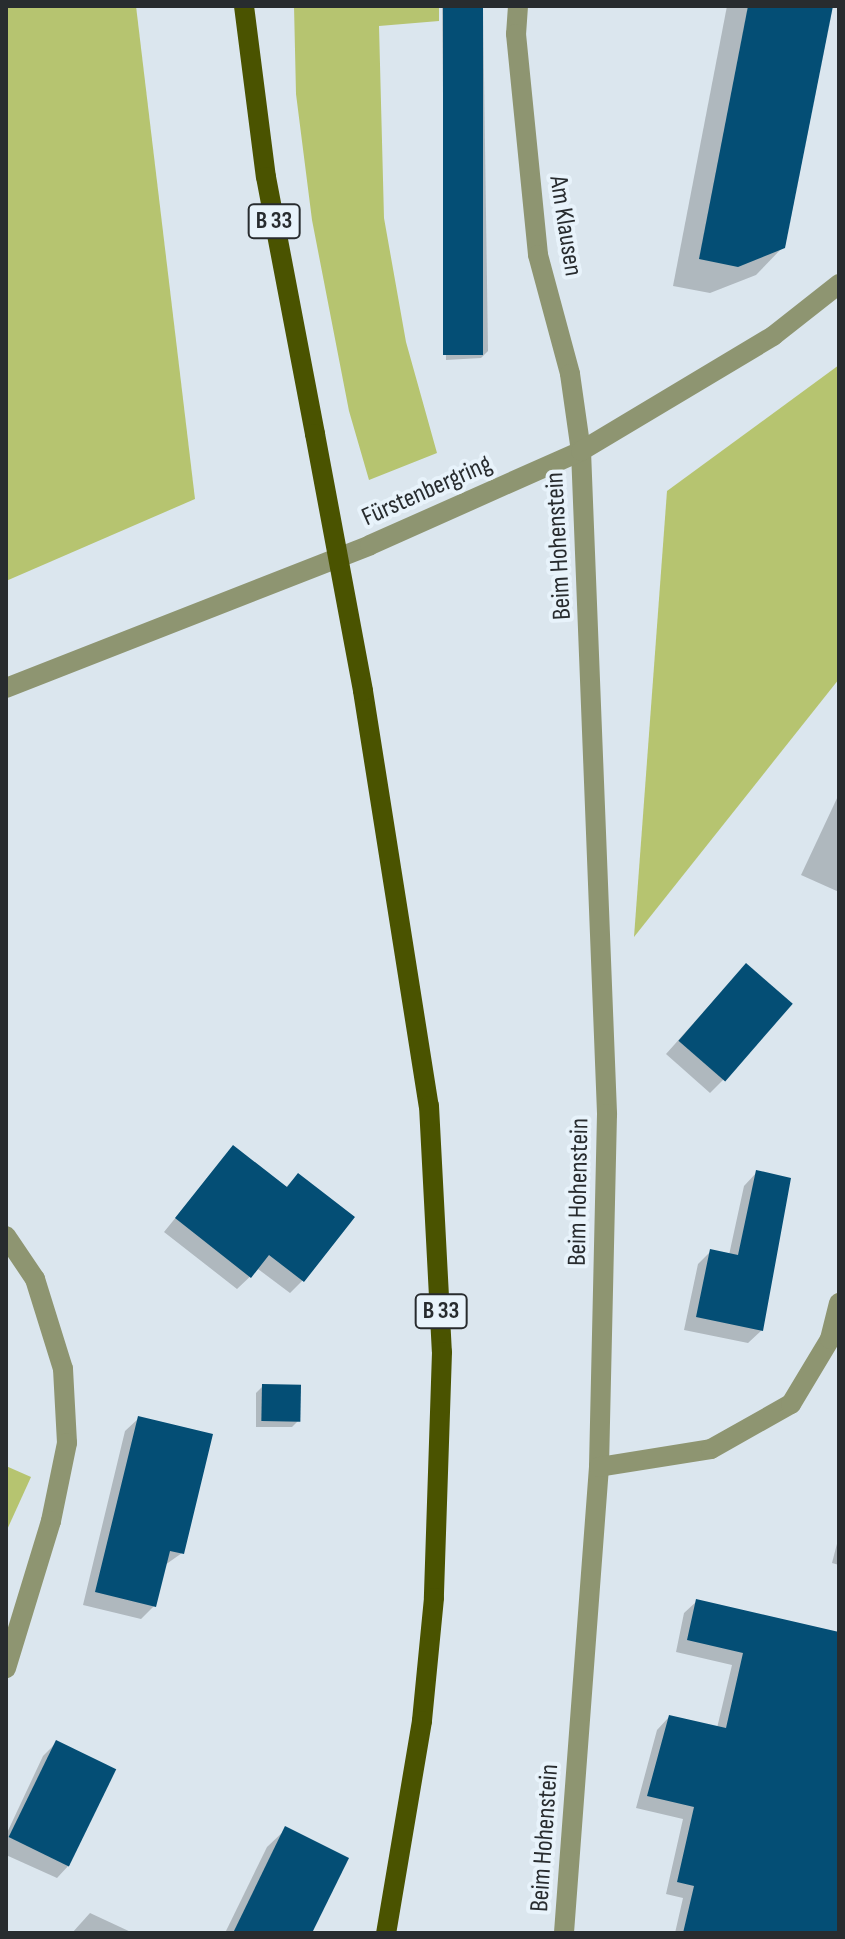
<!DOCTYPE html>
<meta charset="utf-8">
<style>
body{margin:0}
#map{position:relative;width:845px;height:1939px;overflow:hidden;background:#dbe6ee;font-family:"Sofia Sans Condensed",sans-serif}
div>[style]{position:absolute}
.green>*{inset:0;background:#b6c470}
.shadow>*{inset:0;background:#0003}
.building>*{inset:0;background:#044e75;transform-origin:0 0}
.minor>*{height:20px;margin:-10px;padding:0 10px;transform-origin:10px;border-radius:10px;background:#8e9571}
.tertiary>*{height:20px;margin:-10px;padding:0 10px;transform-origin:10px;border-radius:10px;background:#8e9571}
.primary>*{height:20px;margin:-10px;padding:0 10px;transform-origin:10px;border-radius:10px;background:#4a5300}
.primary-bridge>*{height:20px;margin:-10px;padding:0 10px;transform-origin:10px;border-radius:10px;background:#4a5300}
span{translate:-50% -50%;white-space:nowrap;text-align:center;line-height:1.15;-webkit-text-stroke:8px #e8f3fb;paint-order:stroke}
.shield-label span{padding:2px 6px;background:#e8f3fb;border:2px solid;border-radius:6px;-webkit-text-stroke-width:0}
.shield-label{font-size:24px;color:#282c2f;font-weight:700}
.street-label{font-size:26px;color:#282c2f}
.frame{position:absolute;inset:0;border:8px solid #282c2f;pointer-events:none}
</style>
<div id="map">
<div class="green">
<i style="clip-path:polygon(6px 6px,136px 6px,195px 499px,6px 581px)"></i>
<i style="clip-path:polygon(294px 6px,439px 6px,439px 21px,379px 26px,384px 218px,406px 342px,437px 453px,369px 480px,349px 411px,312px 220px,296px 94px)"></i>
<i style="clip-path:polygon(839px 365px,839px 679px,634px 937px,667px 491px)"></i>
<i style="clip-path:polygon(6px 1466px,31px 1477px,6px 1532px)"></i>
</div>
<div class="shadow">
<i style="clip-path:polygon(442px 6px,483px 6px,488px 351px,481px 358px,446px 360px)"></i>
<i style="clip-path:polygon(727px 6px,831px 6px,783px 247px,756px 275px,710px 293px,673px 286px)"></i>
<i style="clip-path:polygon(839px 794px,839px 892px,801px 875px)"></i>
<i style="clip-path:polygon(733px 979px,723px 1080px,710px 1093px,666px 1054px)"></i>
<i style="clip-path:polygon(233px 1147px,285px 1188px,298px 1175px,303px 1280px,290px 1293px,258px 1269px,237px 1289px,164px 1232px)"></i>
<i style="clip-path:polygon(757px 1172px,762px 1330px,748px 1343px,684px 1330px,698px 1264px,711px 1251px,729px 1255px,744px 1186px)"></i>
<i style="clip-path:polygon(263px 1386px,299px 1420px,292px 1427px,256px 1427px,256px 1393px)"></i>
<i style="clip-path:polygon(139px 1418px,182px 1553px,165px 1565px,154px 1606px,141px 1619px,83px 1605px,125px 1431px)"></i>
<i style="clip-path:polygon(839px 1536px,839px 1565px,832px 1563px)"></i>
<i style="clip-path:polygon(697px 1601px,839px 1634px,839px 1933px,675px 1933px,683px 1898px,666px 1894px,683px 1819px,636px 1808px,657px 1730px,669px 1717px,717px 1728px,732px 1665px,676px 1652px,684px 1613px)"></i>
<i style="clip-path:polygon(56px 1743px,70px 1864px,57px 1878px,6px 1855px,6px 1835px,43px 1756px)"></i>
<i style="clip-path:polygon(286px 1829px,310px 1933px,225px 1933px,267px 1847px)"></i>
<i style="clip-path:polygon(90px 1913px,133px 1933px,72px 1933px)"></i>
</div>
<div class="building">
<i style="left:443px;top:6px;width:40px;height:349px"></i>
<i style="clip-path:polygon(748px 6px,833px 6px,785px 248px,738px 267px,699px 259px)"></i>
<i style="left:746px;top:963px;width:62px;height:103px;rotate:41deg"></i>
<i style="clip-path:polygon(233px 1145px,287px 1187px,298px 1173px,355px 1217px,304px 1282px,269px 1255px,251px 1278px,175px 1218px)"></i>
<i style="clip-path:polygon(756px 1170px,791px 1178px,763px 1331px,696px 1317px,710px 1249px,738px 1255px)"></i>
<i style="left:262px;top:1384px;width:39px;height:37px;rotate:1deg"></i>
<i style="clip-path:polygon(138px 1416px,213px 1434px,184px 1554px,170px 1551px,156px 1607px,95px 1592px)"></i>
<i style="clip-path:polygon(696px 1599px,839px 1632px,839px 1933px,683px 1933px,694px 1886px,677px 1882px,694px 1807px,647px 1796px,669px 1715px,726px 1728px,743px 1653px,687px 1640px)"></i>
<i style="left:56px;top:1740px;width:67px;height:108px;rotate:26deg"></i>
<i style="clip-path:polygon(285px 1826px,349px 1858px,312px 1933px,233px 1933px)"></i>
</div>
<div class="minor">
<i style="left:518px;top:6px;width:28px;rotate:94deg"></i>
<i style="left:516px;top:34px;width:222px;rotate:84.3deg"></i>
<i style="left:538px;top:255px;width:123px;rotate:74.9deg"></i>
<i style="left:570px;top:374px;width:78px;rotate:81.9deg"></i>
<i style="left:581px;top:451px;width:664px;rotate:87.75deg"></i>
<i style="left:607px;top:1114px;width:353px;rotate:91.3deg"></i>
<i style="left:599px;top:1467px;width:467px;rotate:94.3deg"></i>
<i style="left:6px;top:1236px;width:52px;rotate:56deg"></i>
<i style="left:35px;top:1279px;width:94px;rotate:72.7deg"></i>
<i style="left:63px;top:1369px;width:74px;rotate:86.9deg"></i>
<i style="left:67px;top:1443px;width:80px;rotate:101.6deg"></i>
<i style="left:51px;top:1521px;width:154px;rotate:107deg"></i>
<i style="left:599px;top:1467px;width:113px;rotate:-9.1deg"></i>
<i style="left:711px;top:1449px;width:92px;rotate:-29.4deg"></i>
<i style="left:791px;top:1404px;width:76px;rotate:-59deg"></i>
<i style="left:830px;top:1339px;width:37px;rotate:-76deg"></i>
</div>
<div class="tertiary">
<i style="left:6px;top:688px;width:391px;rotate:-21.4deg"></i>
<i style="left:370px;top:545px;width:231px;rotate:-24deg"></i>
<i style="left:581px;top:451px;width:224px;rotate:-30.9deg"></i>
<i style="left:773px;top:336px;width:84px;rotate:-38.2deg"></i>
</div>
<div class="primary">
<i style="left:244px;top:6px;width:172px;rotate:82.7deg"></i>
<i style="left:266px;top:177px;width:262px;rotate:79.2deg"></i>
<i style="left:363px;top:691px;width:420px;rotate:81deg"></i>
<i style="left:429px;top:1106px;width:246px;rotate:87deg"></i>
<i style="left:442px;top:1352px;width:246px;rotate:91.9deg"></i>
<i style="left:434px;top:1598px;width:124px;rotate:95.6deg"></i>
<i style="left:422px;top:1721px;width:215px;rotate:99.6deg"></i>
</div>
<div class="primary-bridge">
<i style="left:315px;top:434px;width:261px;rotate:79.4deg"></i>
</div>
<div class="shield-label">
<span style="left:274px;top:221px">B 33</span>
<span style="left:441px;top:1311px">B 33</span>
</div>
<div class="street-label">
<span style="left:565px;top:226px;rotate:81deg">Am Klausen</span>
<span style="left:427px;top:491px;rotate:-24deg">Fürstenbergring</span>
<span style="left:559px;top:546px;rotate:-93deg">Beim Hohenstein</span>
<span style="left:579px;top:1192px;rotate:-89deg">Beim Hohenstein</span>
<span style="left:545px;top:1838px;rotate:-86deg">Beim Hohenstein</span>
</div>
<div class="frame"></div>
</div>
